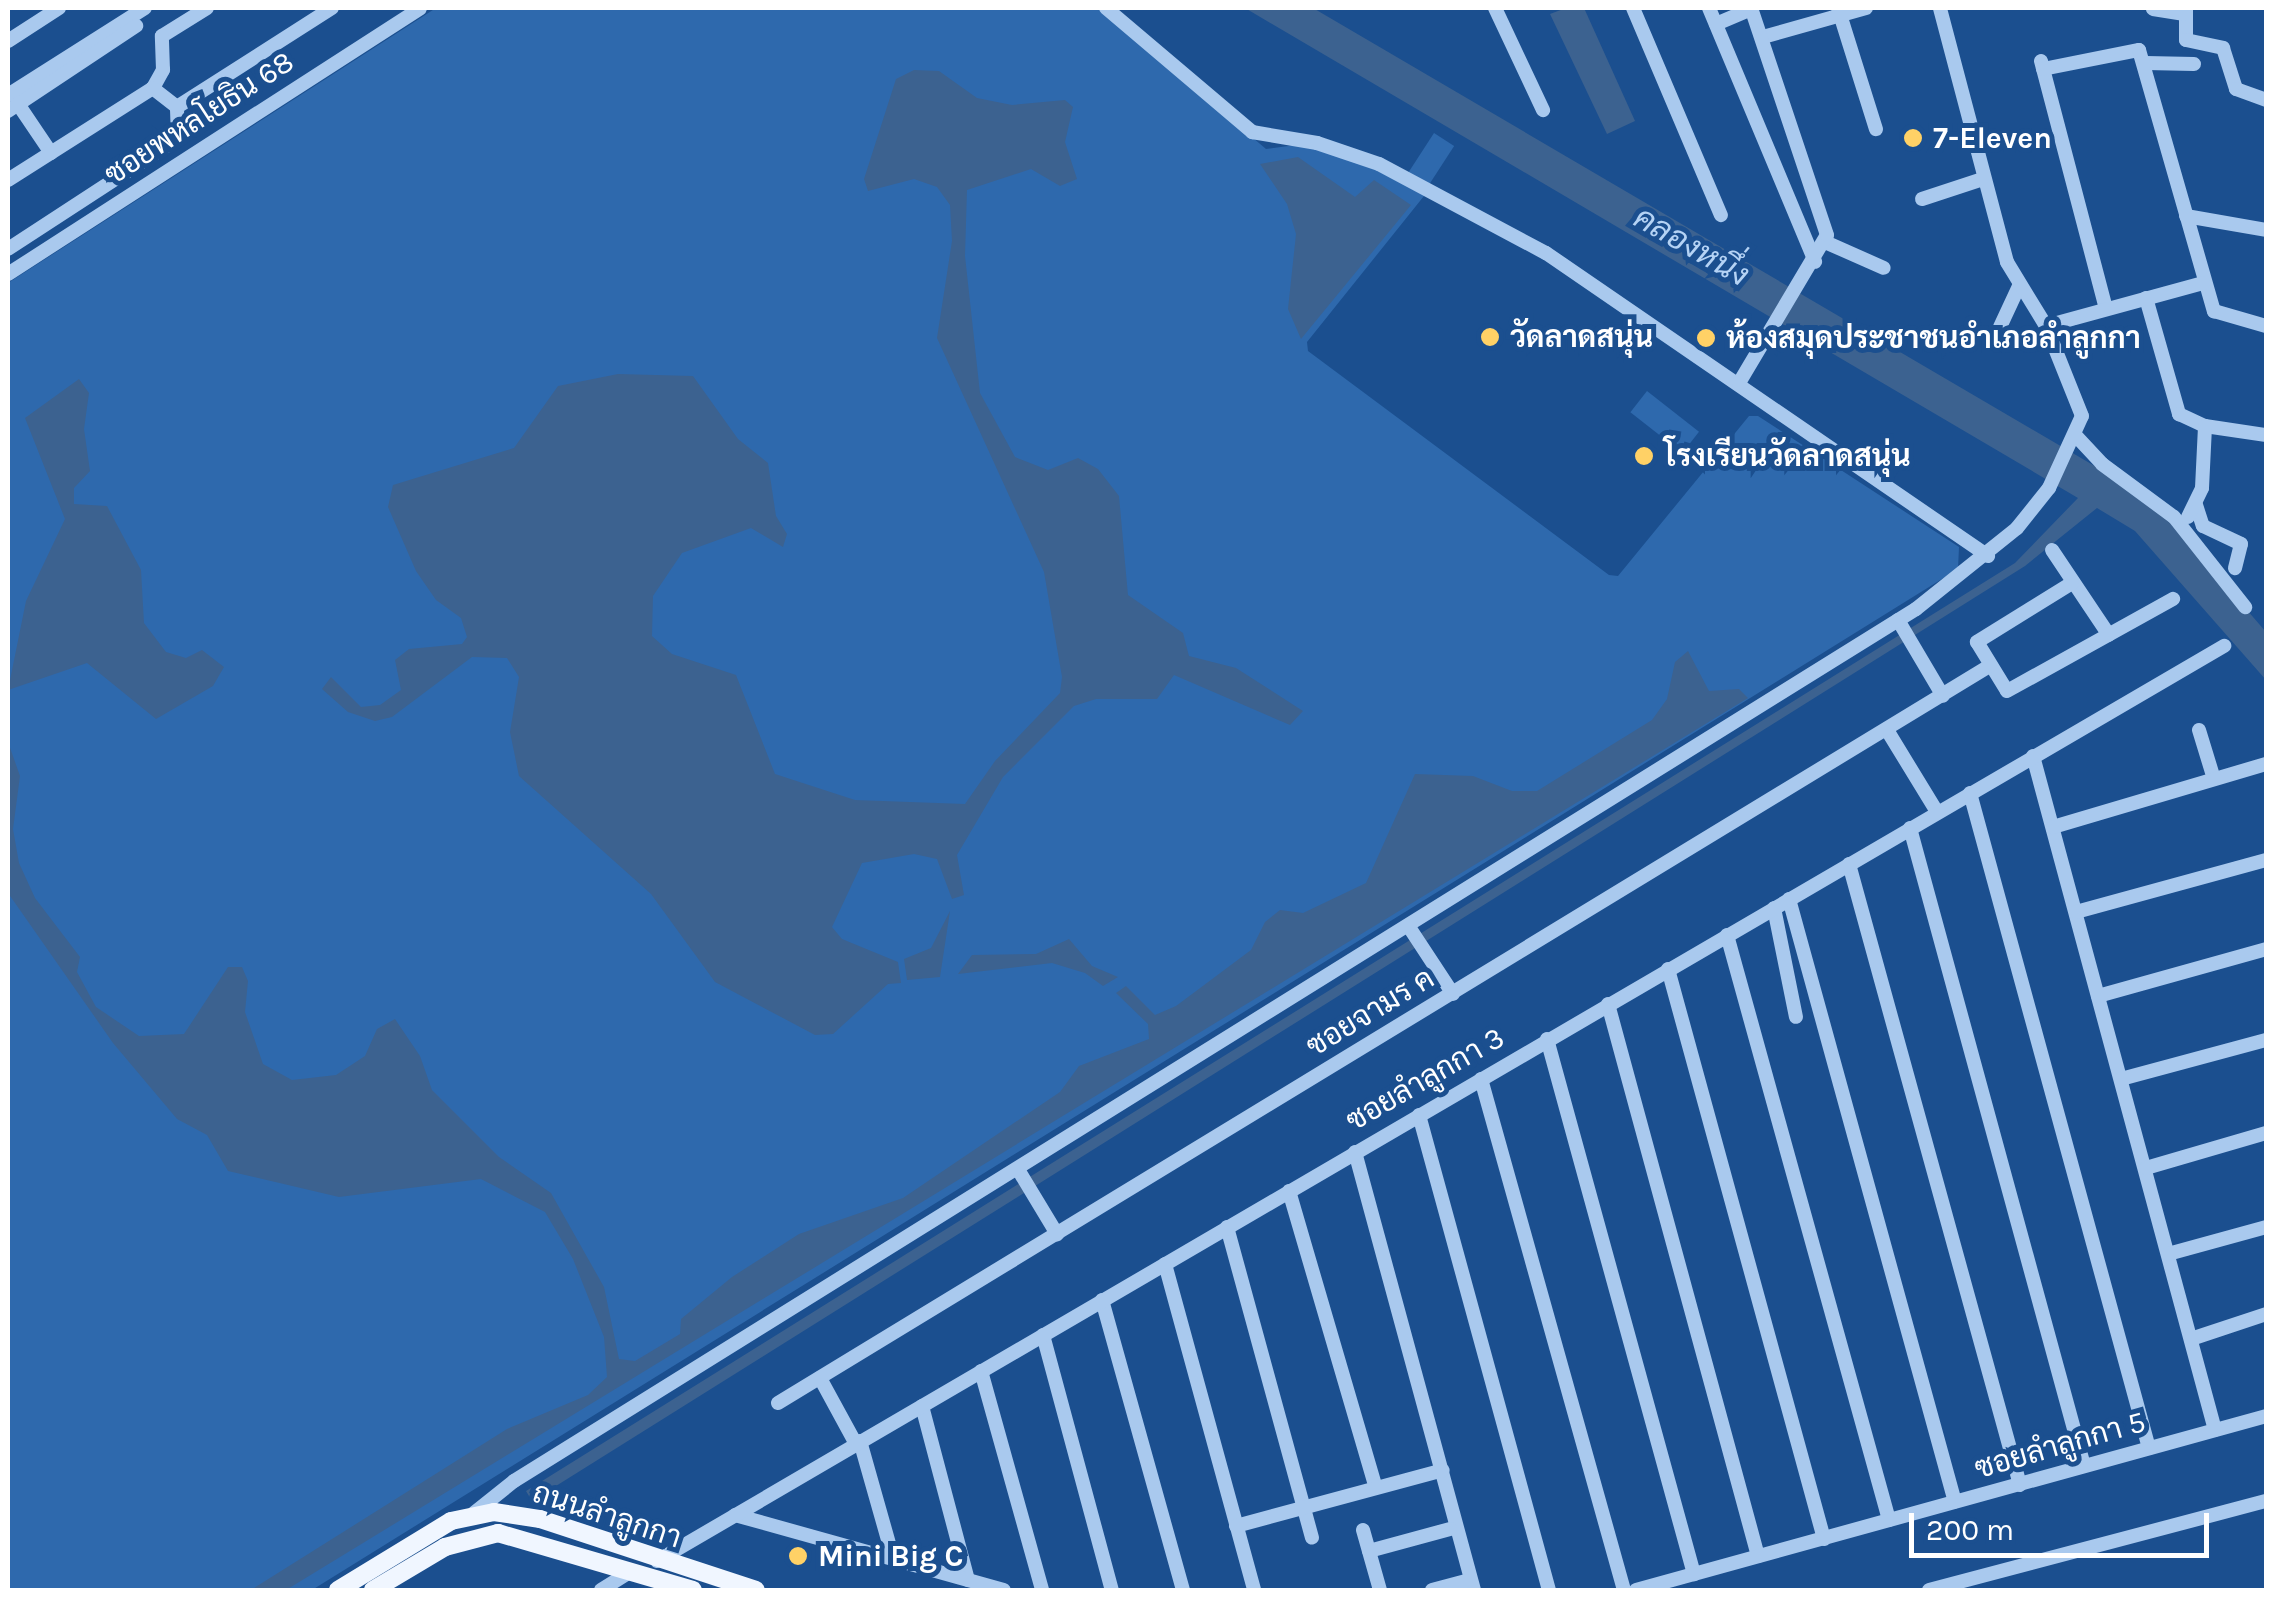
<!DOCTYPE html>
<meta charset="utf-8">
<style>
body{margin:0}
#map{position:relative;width:2274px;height:1598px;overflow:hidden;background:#1b4f8f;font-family:Karla,Sarabun,sans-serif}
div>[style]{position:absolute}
.green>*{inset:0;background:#2e69ad;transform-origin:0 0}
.water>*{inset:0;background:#3c6290}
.minor>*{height:14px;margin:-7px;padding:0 7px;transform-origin:7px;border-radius:7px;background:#a9c9ee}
.major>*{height:18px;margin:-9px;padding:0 9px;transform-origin:9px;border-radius:9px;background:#f0f6ff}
.dots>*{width:28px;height:28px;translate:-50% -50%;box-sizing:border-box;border:5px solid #1b4f8f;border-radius:50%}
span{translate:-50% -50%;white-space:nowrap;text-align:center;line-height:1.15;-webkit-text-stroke:10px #1b4f8f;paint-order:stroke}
.street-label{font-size:30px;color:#fff}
.poi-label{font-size:30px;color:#fff;font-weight:700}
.left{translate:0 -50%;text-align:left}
.water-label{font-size:32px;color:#b5d3f5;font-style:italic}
.frame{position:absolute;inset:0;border:10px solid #fff;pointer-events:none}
.scale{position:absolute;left:1909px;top:1513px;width:300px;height:45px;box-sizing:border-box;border:5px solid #fff;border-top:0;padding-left:12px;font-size:30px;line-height:35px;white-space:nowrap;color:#fff;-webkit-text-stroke:8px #1b4f8f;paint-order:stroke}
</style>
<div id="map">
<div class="green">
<i style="clip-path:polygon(436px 8px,1101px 8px,1266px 149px,1310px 143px,1428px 191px,1307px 342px,1308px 351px,1609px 575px,1618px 576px,1749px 416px,1758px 416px,1959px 547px,1958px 569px,312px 1590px,8px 1590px,8px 283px)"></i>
<i style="left:1434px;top:133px;width:24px;height:50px;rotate:33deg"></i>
<i style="left:1647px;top:391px;width:66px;height:27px;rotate:38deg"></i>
</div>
<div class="water">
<i style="clip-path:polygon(1245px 8px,1313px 8px,2151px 499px,2266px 632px,2266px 680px,2135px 531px,2097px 508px,2025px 566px,532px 1501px,526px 1491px,2015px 563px,2078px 498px)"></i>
<i style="clip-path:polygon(1566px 8px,1584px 8px,1635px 121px,1607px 134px,1550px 14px)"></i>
<i style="clip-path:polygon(914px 70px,939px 71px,977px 98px,1012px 105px,1065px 100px,1073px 107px,1065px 142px,1077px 179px,1060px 186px,1031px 169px,967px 190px,965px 256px,980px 393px,1015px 457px,1048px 470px,1078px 458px,1098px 469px,1119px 496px,1128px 595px,1183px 633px,1189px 656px,1236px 668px,1303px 711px,1290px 725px,1174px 675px,1157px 699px,1096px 699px,1074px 706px,1003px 777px,957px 855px,964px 895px,952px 899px,937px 859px,914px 854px,862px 863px,832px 927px,842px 939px,898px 962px,901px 983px,888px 984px,833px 1034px,815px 1035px,715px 982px,651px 894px,519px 776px,510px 732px,519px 677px,507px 658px,472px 657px,392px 717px,375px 721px,348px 712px,322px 689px,331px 677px,361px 707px,380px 705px,401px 690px,395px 660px,409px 649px,462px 644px,467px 637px,461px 618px,436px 600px,416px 571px,388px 507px,393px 485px,514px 448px,558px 386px,618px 374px,693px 376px,738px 439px,768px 463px,776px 516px,787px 534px,783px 547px,751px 528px,682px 553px,653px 596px,652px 636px,672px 654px,736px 675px,775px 774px,855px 800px,965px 804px,995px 761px,1060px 693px,1062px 677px,1044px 572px,937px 338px,952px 241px,950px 205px,937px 187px,914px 179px,868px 191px,864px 179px,896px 79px)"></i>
<i style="clip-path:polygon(1298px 157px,1355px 197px,1374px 180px,1411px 205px,1301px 339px,1288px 309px,1296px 234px,1287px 204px,1260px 164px)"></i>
<i style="clip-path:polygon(79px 379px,89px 393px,84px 429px,90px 471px,74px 488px,74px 504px,107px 506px,141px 570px,144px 623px,166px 652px,186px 658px,202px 650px,224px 667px,213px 686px,156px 719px,87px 663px,8px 690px,26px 601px,65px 519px,25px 418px)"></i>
<i style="clip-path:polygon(1688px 651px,1709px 691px,1739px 689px,1748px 698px,286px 1590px,251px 1590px,507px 1429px,588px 1395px,607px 1377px,604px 1337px,573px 1259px,545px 1212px,481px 1179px,339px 1197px,228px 1171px,207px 1135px,177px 1119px,113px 1043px,8px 893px,8px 742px,20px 776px,13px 829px,19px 863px,35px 898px,80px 957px,77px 972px,96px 1007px,139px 1036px,184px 1034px,228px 967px,242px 967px,248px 981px,245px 1012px,263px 1064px,292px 1080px,336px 1075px,365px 1056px,377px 1029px,395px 1019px,420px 1056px,432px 1090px,499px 1157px,551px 1193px,604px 1287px,619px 1359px,635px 1361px,680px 1334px,681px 1319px,732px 1277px,799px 1234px,903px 1198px,1060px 1092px,1079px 1066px,1149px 1039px,1148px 1024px,1116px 993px,1126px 986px,1155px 1015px,1176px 1006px,1251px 950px,1265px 922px,1280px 910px,1303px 913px,1366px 883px,1415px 774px,1473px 776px,1512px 791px,1537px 791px,1652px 720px,1667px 699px,1675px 662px)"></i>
<i style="clip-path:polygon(950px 911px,940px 977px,907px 980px,904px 959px,931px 948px)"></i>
<i style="clip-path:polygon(1069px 939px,1092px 966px,1118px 977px,1103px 986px,1085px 973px,1052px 963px,958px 974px,972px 955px,1036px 954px)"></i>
</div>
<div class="minor">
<i style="left:1106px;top:8px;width:192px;rotate:40.3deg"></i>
<i style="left:1252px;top:132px;width:66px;rotate:9.6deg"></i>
<i style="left:1317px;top:143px;width:65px;rotate:18.7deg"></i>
<i style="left:1379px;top:164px;width:189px;rotate:28.1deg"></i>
<i style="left:1546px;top:253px;width:536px;rotate:34.43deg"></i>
<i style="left:1495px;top:8px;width:113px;rotate:64.8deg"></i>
<i style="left:1633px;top:8px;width:225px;rotate:67deg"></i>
<i style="left:1709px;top:8px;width:275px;rotate:67.3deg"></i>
<i style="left:1838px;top:8px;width:127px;rotate:72.6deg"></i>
<i style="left:2186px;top:8px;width:32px;rotate:90deg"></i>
<i style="left:2186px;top:40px;width:38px;rotate:12deg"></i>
<i style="left:2223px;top:48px;width:43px;rotate:72.4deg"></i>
<i style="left:2236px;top:89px;width:32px;rotate:20deg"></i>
<i style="left:2153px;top:9px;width:32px;rotate:9deg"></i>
<i style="left:1716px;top:24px;width:39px;rotate:-23deg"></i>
<i style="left:162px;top:36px;width:53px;rotate:-31.9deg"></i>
<i style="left:1763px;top:37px;width:107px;rotate:-15.7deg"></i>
<i style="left:8px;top:41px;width:61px;rotate:-32.9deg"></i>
<i style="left:2041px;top:61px;width:256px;rotate:75.3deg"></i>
<i style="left:2146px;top:63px;width:48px;rotate:1.2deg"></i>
<i style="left:2043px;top:69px;width:98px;rotate:-11.2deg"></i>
<i style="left:2139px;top:50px;width:272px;rotate:74deg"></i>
<i style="left:2214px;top:311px;width:54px;rotate:16.1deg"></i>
<i style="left:8px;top:95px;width:162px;rotate:-32.4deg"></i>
<i style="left:18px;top:104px;width:59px;rotate:56deg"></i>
<i style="left:177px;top:107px;width:184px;rotate:-32.6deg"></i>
<i style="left:8px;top:111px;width:154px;rotate:-33.6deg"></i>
<i style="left:8px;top:180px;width:172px;rotate:-32.4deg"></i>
<i style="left:153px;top:88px;width:21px;rotate:-61deg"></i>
<i style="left:163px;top:70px;width:34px;rotate:-92deg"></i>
<i style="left:1922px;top:199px;width:64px;rotate:-18.2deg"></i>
<i style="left:2186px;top:216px;width:81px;rotate:9.9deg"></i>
<i style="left:1825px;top:242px;width:64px;rotate:23.8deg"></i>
<i style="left:8px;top:249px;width:203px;rotate:-33.1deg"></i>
<i style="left:178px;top:138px;width:31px;rotate:-92deg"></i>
<i style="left:177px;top:107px;width:31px;rotate:-142deg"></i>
<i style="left:8px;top:274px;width:490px;rotate:-32.8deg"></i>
<i style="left:2146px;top:298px;width:121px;rotate:74.1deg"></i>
<i style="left:2179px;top:414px;width:29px;rotate:25deg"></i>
<i style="left:2205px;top:426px;width:62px;rotate:8.4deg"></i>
<i style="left:2046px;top:326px;width:163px;rotate:-15.3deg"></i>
<i style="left:2000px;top:327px;width:45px;rotate:-65.1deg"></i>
<i style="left:1739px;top:383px;width:172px;rotate:-59.3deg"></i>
<i style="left:1827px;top:235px;width:239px;rotate:-108.5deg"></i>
<i style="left:2077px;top:437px;width:37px;rotate:47deg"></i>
<i style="left:2102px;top:464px;width:89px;rotate:36.4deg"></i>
<i style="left:2174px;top:517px;width:115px;rotate:51.7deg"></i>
<i style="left:2196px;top:505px;width:22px;rotate:72deg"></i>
<i style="left:2203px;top:526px;width:42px;rotate:25.3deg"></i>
<i style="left:2241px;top:544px;width:25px;rotate:104deg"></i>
<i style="left:2188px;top:517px;width:32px;rotate:-64deg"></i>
<i style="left:2202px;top:488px;width:62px;rotate:-87.2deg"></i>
<i style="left:2052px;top:550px;width:102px;rotate:56.2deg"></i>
<i style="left:2072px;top:583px;width:112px;rotate:148.2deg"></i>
<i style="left:1977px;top:642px;width:57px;rotate:58.5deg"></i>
<i style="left:2007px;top:691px;width:190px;rotate:-29deg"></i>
<i style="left:1898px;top:620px;width:88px;rotate:59.4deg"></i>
<i style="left:1887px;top:730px;width:96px;rotate:58.6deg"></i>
<i style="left:2199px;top:730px;width:51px;rotate:73deg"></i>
<i style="left:2033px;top:756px;width:698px;rotate:74.89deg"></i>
<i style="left:1970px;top:793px;width:679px;rotate:74.72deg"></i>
<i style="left:2053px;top:827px;width:222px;rotate:-16.5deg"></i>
<i style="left:1910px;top:828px;width:661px;rotate:74.74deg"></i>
<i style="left:1849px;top:864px;width:644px;rotate:74.6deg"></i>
<i style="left:1789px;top:899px;width:625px;rotate:74.61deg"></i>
<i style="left:1774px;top:908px;width:111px;rotate:78.6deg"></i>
<i style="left:2076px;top:912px;width:197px;rotate:-15.3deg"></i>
<i style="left:1409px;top:927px;width:80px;rotate:56.7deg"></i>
<i style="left:1727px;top:935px;width:607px;rotate:74.52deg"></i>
<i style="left:1668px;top:969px;width:591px;rotate:74.69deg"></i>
<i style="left:2098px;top:996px;width:174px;rotate:-15.6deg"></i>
<i style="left:1608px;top:1004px;width:572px;rotate:74.8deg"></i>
<i style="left:1547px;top:1039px;width:555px;rotate:74.64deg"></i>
<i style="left:1481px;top:1079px;width:531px;rotate:74.37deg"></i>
<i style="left:2121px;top:1079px;width:150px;rotate:-15.1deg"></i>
<i style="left:1419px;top:1115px;width:492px;rotate:74.7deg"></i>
<i style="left:1355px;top:1152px;width:454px;rotate:74.8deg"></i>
<i style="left:2146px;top:1168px;width:125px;rotate:-16.3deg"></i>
<i style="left:1019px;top:1171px;width:74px;rotate:58.9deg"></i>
<i style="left:1289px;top:1191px;width:309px;rotate:73.7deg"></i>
<i style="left:1227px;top:1227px;width:322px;rotate:74.7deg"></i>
<i style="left:2168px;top:1254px;width:102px;rotate:-15.4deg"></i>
<i style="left:1165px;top:1264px;width:338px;rotate:74.7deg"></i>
<i style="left:1102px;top:1300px;width:301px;rotate:74.4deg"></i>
<i style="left:1043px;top:1335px;width:264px;rotate:74.9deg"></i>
<i style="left:2191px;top:1339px;width:79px;rotate:-18.4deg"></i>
<i style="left:981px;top:1371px;width:227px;rotate:74.4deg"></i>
<i style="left:820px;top:1378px;width:75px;rotate:61.4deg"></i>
<i style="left:778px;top:1403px;width:1418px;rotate:-31.32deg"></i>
<i style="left:922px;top:1406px;width:180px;rotate:75.2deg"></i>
<i style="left:860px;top:1441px;width:122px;rotate:74.2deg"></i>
<i style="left:474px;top:1513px;width:51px;rotate:-38.7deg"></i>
<i style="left:514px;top:1481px;width:1651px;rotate:-31.88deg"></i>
<i style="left:1916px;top:609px;width:129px;rotate:-38.7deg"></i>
<i style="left:2017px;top:528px;width:51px;rotate:-51.3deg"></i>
<i style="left:2049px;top:488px;width:79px;rotate:-65.4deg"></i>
<i style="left:2082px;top:416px;width:97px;rotate:-111.8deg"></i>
<i style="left:2046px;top:326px;width:75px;rotate:-121.4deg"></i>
<i style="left:2007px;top:262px;width:263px;rotate:-104.8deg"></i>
<i style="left:735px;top:1515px;width:279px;rotate:15.6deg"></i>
<i style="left:1236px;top:1526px;width:214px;rotate:-15.1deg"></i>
<i style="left:1363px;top:1530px;width:62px;rotate:74.2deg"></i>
<i style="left:1369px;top:1551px;width:84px;rotate:-15.2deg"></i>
<i style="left:657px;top:1561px;width:1815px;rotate:-30.28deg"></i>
<i style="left:601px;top:1590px;width:36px;rotate:-32deg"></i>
<i style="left:1432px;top:1590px;width:35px;rotate:-15deg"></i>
<i style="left:1636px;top:1590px;width:654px;rotate:-15.44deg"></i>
<i style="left:1929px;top:1590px;width:349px;rotate:-14.8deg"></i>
</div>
<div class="major">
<i style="left:338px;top:1590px;width:132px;rotate:-31.4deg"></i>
<i style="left:451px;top:1521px;width:44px;rotate:-11.8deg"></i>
<i style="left:494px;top:1512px;width:47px;rotate:8.7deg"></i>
<i style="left:540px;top:1519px;width:227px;rotate:18.2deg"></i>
<i style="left:373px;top:1590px;width:84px;rotate:-30.8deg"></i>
<i style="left:445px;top:1547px;width:55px;rotate:-14.8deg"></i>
<i style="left:498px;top:1533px;width:203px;rotate:16.3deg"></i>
</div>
<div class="dots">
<i style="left:1913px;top:138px;background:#ffd166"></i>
<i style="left:1490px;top:337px;background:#ffd166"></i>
<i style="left:1706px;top:338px;background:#ffd166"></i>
<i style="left:1644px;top:456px;background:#ffd166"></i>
<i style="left:798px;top:1556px;background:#ffd166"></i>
</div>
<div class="street-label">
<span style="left:199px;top:118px;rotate:-33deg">ซอยพหลโยธิน 68</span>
<span style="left:1370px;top:1012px;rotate:-31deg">ซอยจามร ค</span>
<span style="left:1425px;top:1079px;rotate:-30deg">ซอยลำลูกกา 3</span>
<span style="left:2060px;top:1445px;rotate:-16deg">ซอยลำลูกกา 5</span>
<span style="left:607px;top:1515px;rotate:18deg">ถนนลำลูกกา</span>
</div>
<div class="poi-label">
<span class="left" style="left:1933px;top:138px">7-Eleven</span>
<span class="left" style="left:1510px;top:337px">วัดลาดสนุ่น</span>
<span class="left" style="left:1726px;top:338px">ห้องสมุดประชาชนอำเภอลำลูกกา</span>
<span class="left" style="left:1664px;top:456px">โรงเรียนวัดลาดสนุ่น</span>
<span class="left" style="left:818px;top:1556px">Mini Big C</span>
</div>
<div class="water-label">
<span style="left:1691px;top:247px;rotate:30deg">คลองหนึ่ง</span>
</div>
<div class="frame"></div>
<div class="scale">200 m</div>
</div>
